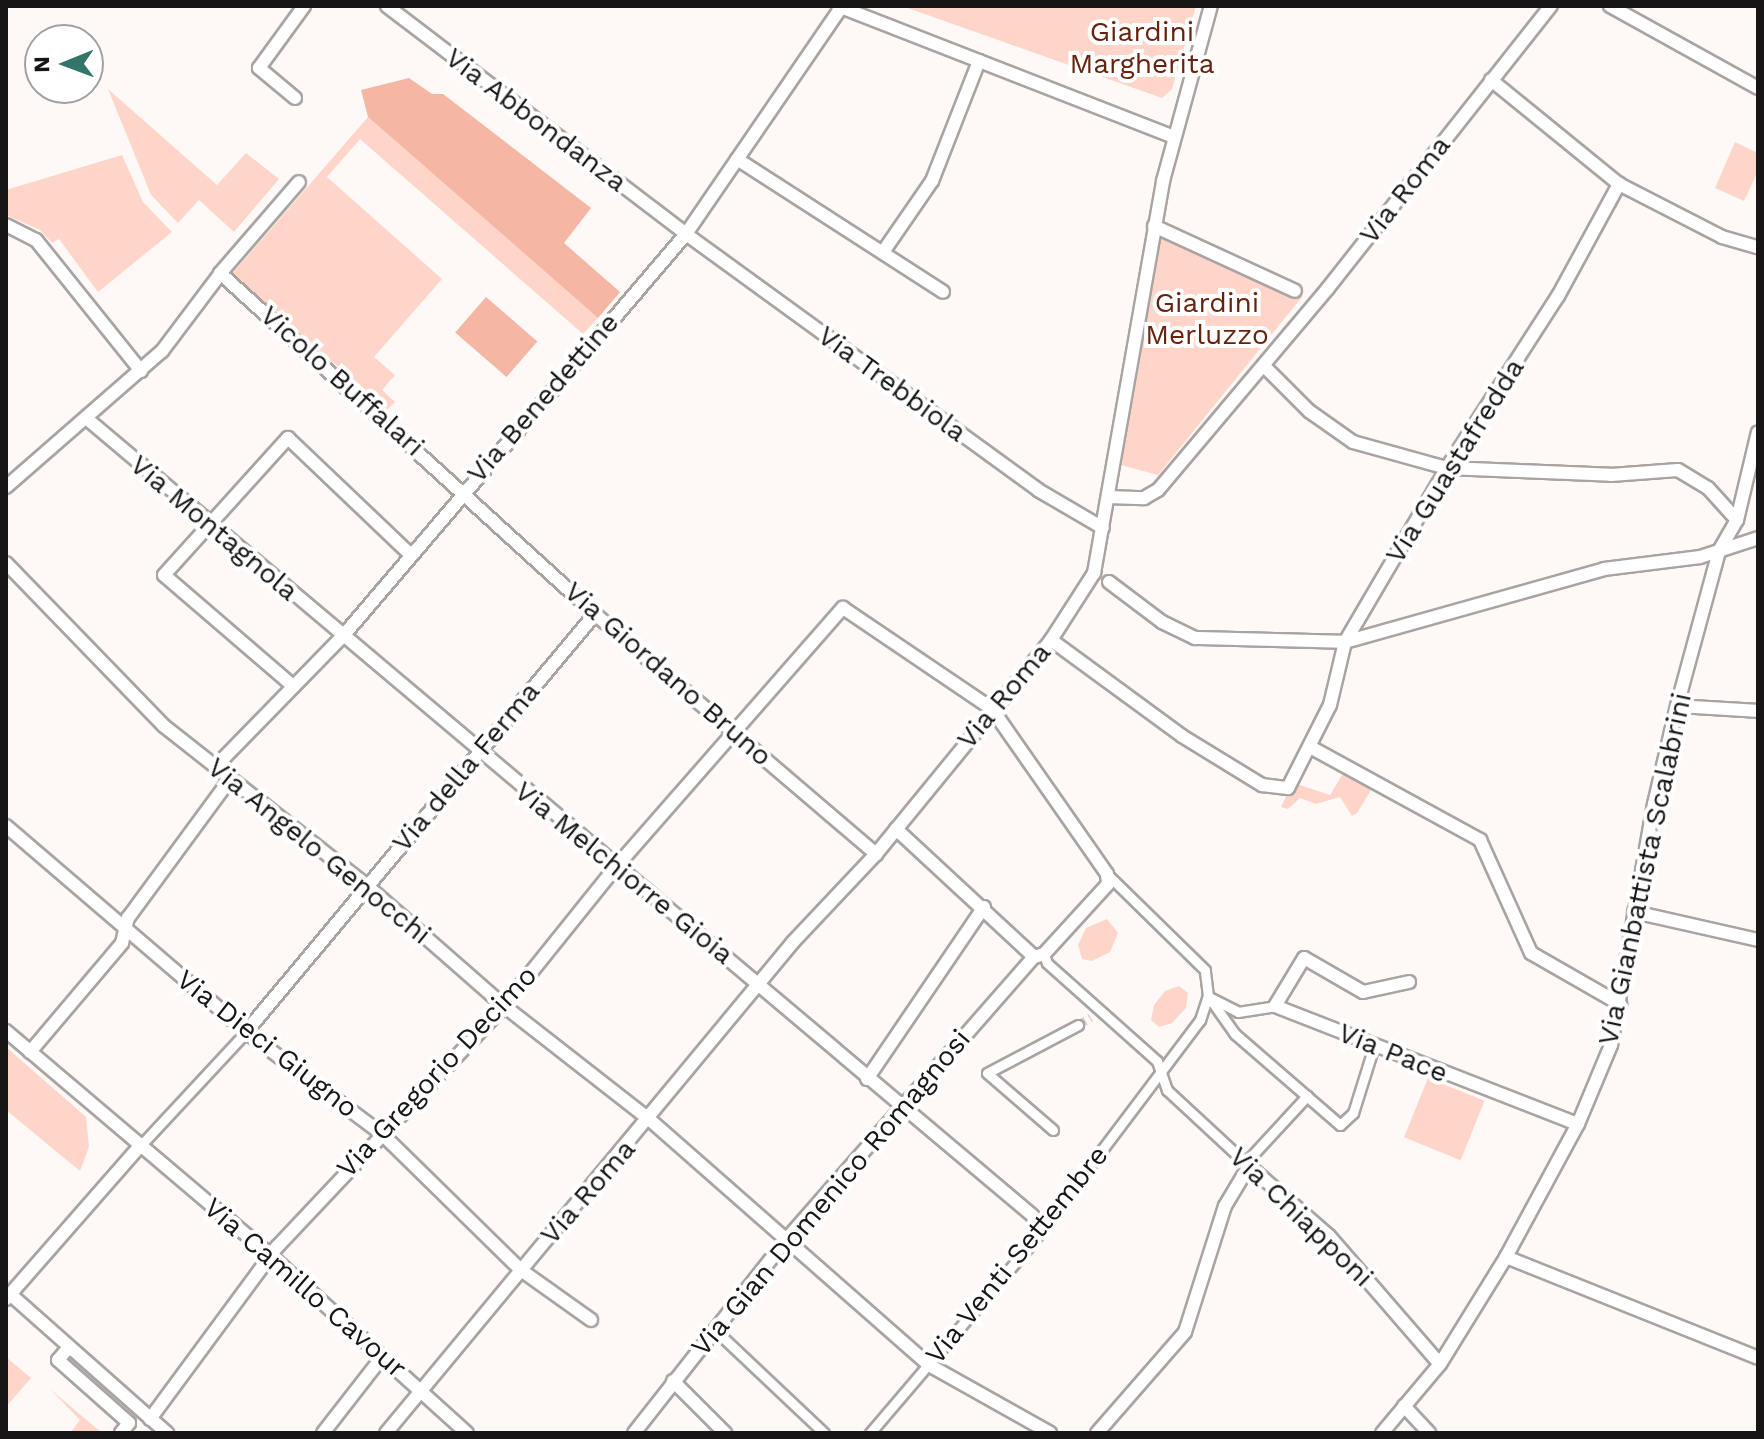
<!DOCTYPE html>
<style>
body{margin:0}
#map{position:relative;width:1764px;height:1439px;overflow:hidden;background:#fef9f7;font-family:"Work Sans",sans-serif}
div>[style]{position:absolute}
.green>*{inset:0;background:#ffd5c9;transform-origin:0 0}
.forest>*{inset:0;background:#f5b6a3;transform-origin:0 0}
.pedestrian-tunnel>*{height:9px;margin-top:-4.5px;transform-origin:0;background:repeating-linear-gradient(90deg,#dbd7d5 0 9px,transparent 0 13.5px)}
.roads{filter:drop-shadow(2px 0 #a9a4a2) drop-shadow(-2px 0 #a9a4a2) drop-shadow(0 2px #a9a4a2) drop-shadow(0 -2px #a9a4a2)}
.pedestrian>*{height:9px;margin:-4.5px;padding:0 4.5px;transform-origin:4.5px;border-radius:4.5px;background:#fff}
.minor>*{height:12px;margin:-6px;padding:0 6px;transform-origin:6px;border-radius:6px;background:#fff}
span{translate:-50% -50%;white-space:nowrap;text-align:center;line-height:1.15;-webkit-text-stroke:8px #fff;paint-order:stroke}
.park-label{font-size:28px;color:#66220d}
.street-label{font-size:28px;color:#171515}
.frame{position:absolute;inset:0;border:8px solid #171515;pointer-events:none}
.north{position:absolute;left:24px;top:24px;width:80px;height:80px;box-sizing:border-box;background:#fff;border:2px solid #a2a1a1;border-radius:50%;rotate:269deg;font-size:22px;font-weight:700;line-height:32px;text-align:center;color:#171515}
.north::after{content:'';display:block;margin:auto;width:28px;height:36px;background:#327669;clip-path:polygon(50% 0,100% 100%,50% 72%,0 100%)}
</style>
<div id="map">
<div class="green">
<i style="clip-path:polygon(902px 6px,1196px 6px,1172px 89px,1162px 98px)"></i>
<i style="clip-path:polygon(108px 89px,217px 185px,246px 153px,279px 179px,234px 232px,199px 200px,178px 223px,151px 195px)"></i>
<i style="clip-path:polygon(368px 117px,598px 318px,583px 334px,360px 139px,327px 177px,442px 279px,374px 357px,395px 375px,382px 390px,395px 402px,387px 410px,232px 274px)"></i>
<i style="clip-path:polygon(1735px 142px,1758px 153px,1758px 171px,1744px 201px,1715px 188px)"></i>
<i style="clip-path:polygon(122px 155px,143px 202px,172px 232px,98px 292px,59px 239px,52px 243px,40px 230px,6px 215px,6px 190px)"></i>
<i style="clip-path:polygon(1162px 233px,1302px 297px,1158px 475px,1121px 465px)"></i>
<i style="clip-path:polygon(1345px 770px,1374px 785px,1357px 813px,1352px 816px,1340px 797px,1316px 804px,1300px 798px,1288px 809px,1281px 807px,1289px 790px,1300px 785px,1330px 795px)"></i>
<i style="clip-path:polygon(1107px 919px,1118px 933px,1110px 952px,1092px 961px,1082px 959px,1078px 945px,1086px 928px)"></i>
<i style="clip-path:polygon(1179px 986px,1188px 993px,1186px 1008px,1172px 1023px,1159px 1027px,1151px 1020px,1154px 1005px,1165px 991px)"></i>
<i style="clip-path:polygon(6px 1047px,86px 1117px,89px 1147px,80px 1171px,6px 1110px)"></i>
<i style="left:1428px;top:1078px;width:61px;height:64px;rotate:22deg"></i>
<i style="clip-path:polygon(6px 1357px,31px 1378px,6px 1407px)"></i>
<i style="clip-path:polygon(50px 1389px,102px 1433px,70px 1433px,80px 1420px)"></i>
</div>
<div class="forest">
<i style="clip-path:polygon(409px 78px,432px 94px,443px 94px,591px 208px,564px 243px,620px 292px,598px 318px,368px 117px,361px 90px)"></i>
<i style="left:486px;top:297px;width:68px;height:47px;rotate:41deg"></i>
</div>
<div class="pedestrian-tunnel">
<i style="left:1078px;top:1025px;width:15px;rotate:-32deg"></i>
</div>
<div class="roads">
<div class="pedestrian">
<i style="left:1044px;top:954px;width:9px;rotate:72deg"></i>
<i style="left:1047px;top:963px;width:147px;rotate:41.7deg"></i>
<i style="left:1157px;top:1061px;width:31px;rotate:71deg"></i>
<i style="left:1167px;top:1090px;width:112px;rotate:42.8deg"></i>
<i style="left:1208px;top:996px;width:47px;rotate:54.6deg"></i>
<i style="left:1235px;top:1034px;width:139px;rotate:40.9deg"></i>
<i style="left:1340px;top:1125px;width:18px;rotate:-43deg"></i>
<i style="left:1353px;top:1113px;width:70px;rotate:-72.6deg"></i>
<i style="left:1211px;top:998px;width:30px;rotate:27deg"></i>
<i style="left:1238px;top:1012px;width:37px;rotate:-9deg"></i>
<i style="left:1053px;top:1130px;width:87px;rotate:-139.2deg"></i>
<i style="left:987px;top:1073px;width:103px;rotate:-27.8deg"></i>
<i style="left:141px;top:1145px;width:154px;rotate:-47.1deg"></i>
<i style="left:1246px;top:1162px;width:90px;rotate:-47.3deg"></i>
<i style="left:714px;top:1329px;width:151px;rotate:43.4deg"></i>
<i style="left:870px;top:1433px;width:248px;rotate:-49.6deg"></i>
<i style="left:1031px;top:1244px;width:281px;rotate:-53deg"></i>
<i style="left:1200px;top:1020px;width:25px;rotate:-72deg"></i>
<i style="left:1208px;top:996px;width:26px;rotate:-97deg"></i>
<i style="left:1205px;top:970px;width:136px;rotate:-135.6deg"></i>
</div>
<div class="minor">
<i style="left:387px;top:6px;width:376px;rotate:37.3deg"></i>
<i style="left:686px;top:234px;width:435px;rotate:36deg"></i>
<i style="left:1038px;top:490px;width:75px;rotate:30.3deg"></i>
<i style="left:838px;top:6px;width:361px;rotate:21.3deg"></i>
<i style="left:1610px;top:6px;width:169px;rotate:29deg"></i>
<i style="left:1491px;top:80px;width:165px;rotate:39.1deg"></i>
<i style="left:1619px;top:184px;width:116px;rotate:27.2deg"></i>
<i style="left:1722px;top:237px;width:37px;rotate:16deg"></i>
<i style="left:295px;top:98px;width:47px;rotate:-140.2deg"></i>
<i style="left:259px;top:68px;width:77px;rotate:-54deg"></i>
<i style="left:737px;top:159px;width:245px;rotate:32.8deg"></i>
<i style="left:6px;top:225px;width:34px;rotate:27deg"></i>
<i style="left:36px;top:240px;width:168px;rotate:51.3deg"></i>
<i style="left:1154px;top:226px;width:155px;rotate:24.7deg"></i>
<i style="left:883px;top:252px;width:86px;rotate:-55.4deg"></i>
<i style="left:932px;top:181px;width:129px;rotate:-68.6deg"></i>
<i style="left:220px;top:273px;width:507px;rotate:42.28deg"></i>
<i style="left:595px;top:614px;width:370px;rotate:40.5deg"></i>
<i style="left:1264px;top:366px;width:64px;rotate:45deg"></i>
<i style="left:1309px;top:411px;width:54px;rotate:35.2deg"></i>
<i style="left:1353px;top:442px;width:98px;rotate:15.5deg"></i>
<i style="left:1447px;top:468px;width:164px;rotate:2.4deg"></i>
<i style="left:1611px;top:475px;width:67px;rotate:-4.3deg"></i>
<i style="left:1678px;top:470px;width:35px;rotate:31deg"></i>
<i style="left:1708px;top:488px;width:43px;rotate:47.8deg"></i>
<i style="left:86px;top:418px;width:1238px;rotate:40.12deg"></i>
<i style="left:6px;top:487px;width:207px;rotate:-41.1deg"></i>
<i style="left:162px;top:351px;width:101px;rotate:-53deg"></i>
<i style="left:223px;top:270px;width:116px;rotate:-49.2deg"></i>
<i style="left:1108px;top:497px;width:36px;rotate:2deg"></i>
<i style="left:1144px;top:498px;width:16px;rotate:-30deg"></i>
<i style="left:1158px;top:490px;width:264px;rotate:-49.9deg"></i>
<i style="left:1328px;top:288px;width:360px;rotate:-51.7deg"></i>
<i style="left:6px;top:563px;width:227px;rotate:45.9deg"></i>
<i style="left:164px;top:726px;width:257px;rotate:38.2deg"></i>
<i style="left:366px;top:885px;width:184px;rotate:41.2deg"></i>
<i style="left:504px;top:1006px;width:185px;rotate:38deg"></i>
<i style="left:650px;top:1120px;width:371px;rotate:41.3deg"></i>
<i style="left:929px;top:1365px;width:139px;rotate:29.3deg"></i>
<i style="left:1109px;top:582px;width:66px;rotate:37deg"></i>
<i style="left:1162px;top:622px;width:37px;rotate:26deg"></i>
<i style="left:1195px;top:638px;width:150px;rotate:1.5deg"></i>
<i style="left:1345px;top:642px;width:269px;rotate:-15.7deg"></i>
<i style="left:1604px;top:569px;width:97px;rotate:-7.1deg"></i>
<i style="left:1700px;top:557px;width:61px;rotate:-18.1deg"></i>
<i style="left:1051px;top:640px;width:162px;rotate:36.2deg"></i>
<i style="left:1182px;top:736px;width:94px;rotate:31.5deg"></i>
<i style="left:1262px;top:785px;width:26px;rotate:7deg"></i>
<i style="left:1288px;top:788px;width:93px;rotate:-63.2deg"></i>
<i style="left:1330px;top:705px;width:65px;rotate:-76.6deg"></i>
<i style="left:1345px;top:642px;width:202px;rotate:-59.6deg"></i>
<i style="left:1447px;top:468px;width:205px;rotate:-57.2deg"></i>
<i style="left:1558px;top:296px;width:128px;rotate:-61.4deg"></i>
<i style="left:293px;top:686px;width:170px;rotate:-139.3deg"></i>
<i style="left:164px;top:575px;width:185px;rotate:-47.9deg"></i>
<i style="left:288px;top:438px;width:168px;rotate:43.6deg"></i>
<i style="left:1677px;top:706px;width:81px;rotate:3.5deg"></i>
<i style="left:1312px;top:748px;width:192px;rotate:28.7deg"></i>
<i style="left:1480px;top:840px;width:124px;rotate:65.7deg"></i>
<i style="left:1531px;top:953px;width:103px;rotate:29.8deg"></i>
<i style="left:216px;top:766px;width:182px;rotate:-45.7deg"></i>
<i style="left:343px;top:636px;width:528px;rotate:-49.53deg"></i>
<i style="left:686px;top:234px;width:276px;rotate:-55.6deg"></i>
<i style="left:6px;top:826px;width:316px;rotate:40.6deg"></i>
<i style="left:246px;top:1032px;width:170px;rotate:36.9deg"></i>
<i style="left:382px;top:1134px;width:194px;rotate:44.4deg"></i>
<i style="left:521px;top:1270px;width:86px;rotate:35.5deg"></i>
<i style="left:896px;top:829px;width:188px;rotate:42.8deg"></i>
<i style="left:1634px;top:912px;width:127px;rotate:12.7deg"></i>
<i style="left:1409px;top:982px;width:47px;rotate:167.7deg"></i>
<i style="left:1363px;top:992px;width:68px;rotate:-150deg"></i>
<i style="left:1304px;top:958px;width:56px;rotate:121.1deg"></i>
<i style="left:1275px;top:1006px;width:325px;rotate:21.3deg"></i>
<i style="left:6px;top:1031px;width:348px;rotate:40.3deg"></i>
<i style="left:271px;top:1256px;width:264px;rotate:42.1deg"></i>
<i style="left:246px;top:1032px;width:545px;rotate:-50.14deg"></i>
<i style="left:30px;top:1052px;width:143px;rotate:-49.8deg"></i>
<i style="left:122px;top:943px;width:26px;rotate:-77deg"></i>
<i style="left:128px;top:918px;width:174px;rotate:-53.7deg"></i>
<i style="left:867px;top:1079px;width:208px;rotate:-55.8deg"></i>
<i style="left:1506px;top:1257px;width:271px;rotate:21.8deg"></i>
<i style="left:10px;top:1294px;width:210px;rotate:41.5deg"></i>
<i style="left:6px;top:1299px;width:205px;rotate:-48.8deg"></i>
<i style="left:69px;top:1347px;width:17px;rotate:130deg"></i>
<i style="left:58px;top:1360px;width:95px;rotate:41.6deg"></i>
<i style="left:129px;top:1423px;width:13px;rotate:129deg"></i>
<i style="left:673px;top:1381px;width:74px;rotate:45deg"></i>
<i style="left:1404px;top:1406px;width:37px;rotate:47deg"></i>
<i style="left:150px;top:1419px;width:214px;rotate:-53.6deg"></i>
<i style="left:277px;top:1247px;width:331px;rotate:-46.7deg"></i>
<i style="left:504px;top:1006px;width:177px;rotate:-51.2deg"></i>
<i style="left:615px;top:868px;width:346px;rotate:-48.8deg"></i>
<i style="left:843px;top:608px;width:180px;rotate:34.1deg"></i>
<i style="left:992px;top:709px;width:201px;rotate:55.1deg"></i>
<i style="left:1107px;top:874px;width:10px;rotate:84deg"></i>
<i style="left:1108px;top:884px;width:95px;rotate:132.4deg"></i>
<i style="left:1044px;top:954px;width:10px;rotate:163deg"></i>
<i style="left:323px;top:1433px;width:98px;rotate:-52.1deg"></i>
<i style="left:386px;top:1433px;width:638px;rotate:-50.34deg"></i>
<i style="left:793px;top:942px;width:121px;rotate:-46.7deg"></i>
<i style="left:876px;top:854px;width:276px;rotate:-50.7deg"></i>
<i style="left:1051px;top:640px;width:80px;rotate:-57.3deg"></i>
<i style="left:1094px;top:573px;width:398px;rotate:-80deg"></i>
<i style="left:1163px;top:181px;width:181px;rotate:-74.7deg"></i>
<i style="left:634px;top:1433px;width:246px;rotate:-51.8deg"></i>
<i style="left:786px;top:1240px;width:376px;rotate:-48.8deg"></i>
<i style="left:1097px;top:1433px;width:134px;rotate:-48.9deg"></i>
<i style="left:1185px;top:1332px;width:132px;rotate:-72.4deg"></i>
<i style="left:1225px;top:1206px;width:47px;rotate:-59deg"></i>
<i style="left:1249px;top:1166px;width:106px;rotate:41.2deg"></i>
<i style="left:1329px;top:1236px;width:169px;rotate:49.1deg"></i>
<i style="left:1382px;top:1433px;width:90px;rotate:-50deg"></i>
<i style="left:1440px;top:1364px;width:126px;rotate:-58.3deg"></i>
<i style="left:1506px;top:1257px;width:151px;rotate:-61.6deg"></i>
<i style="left:1578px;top:1124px;width:86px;rotate:-67.3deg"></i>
<i style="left:1611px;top:1045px;width:245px;rotate:-79.9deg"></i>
<i style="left:1654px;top:804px;width:101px;rotate:-76.8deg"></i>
<i style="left:1677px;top:706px;width:161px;rotate:-74.8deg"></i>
<i style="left:1719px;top:551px;width:36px;rotate:-60deg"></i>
<i style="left:1737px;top:520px;width:90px;rotate:-76.6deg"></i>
</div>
</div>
<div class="park-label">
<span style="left:1142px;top:48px">Giardini<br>Margherita</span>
<span style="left:1207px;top:319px">Giardini<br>Merluzzo</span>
</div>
<div class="street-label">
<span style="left:536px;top:120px;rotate:37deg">Via Abbondanza</span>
<span style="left:1405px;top:190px;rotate:-52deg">Via Roma</span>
<span style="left:342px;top:381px;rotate:42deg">Vicolo Buffalari</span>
<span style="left:892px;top:384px;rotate:36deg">Via Trebbiola</span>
<span style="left:543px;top:398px;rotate:-49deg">Via Benedettine</span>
<span style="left:1455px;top:461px;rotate:-58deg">Via Guastafredda</span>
<span style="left:214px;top:528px;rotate:40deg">Via Montagnola</span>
<span style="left:668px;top:674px;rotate:41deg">Via Giordano Bruno</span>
<span style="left:1004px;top:696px;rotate:-50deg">Via Roma</span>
<span style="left:466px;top:767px;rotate:-50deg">Via della Ferma</span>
<span style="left:319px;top:851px;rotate:39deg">Via Angelo Genocchi</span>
<span style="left:1645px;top:869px;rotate:-78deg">Via Gianbattista Scalabrini</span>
<span style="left:624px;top:873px;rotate:39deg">Via Melchiorre Gioia</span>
<span style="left:267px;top:1044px;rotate:38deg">Via Dieci Giugno</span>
<span style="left:1393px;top:1053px;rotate:22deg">Via Pace</span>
<span style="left:437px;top:1072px;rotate:-47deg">Via Gregorio Decimo</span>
<span style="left:588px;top:1192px;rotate:-49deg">Via Roma</span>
<span style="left:831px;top:1193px;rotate:-50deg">Via Gian Domenico Romagnosi</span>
<span style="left:1301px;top:1217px;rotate:44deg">Via Chiapponi</span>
<span style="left:1017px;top:1255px;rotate:-51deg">Via Venti Settembre</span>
<span style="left:305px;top:1288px;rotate:41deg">Via Camillo Cavour</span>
</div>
<div class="frame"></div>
<div class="north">N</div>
</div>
